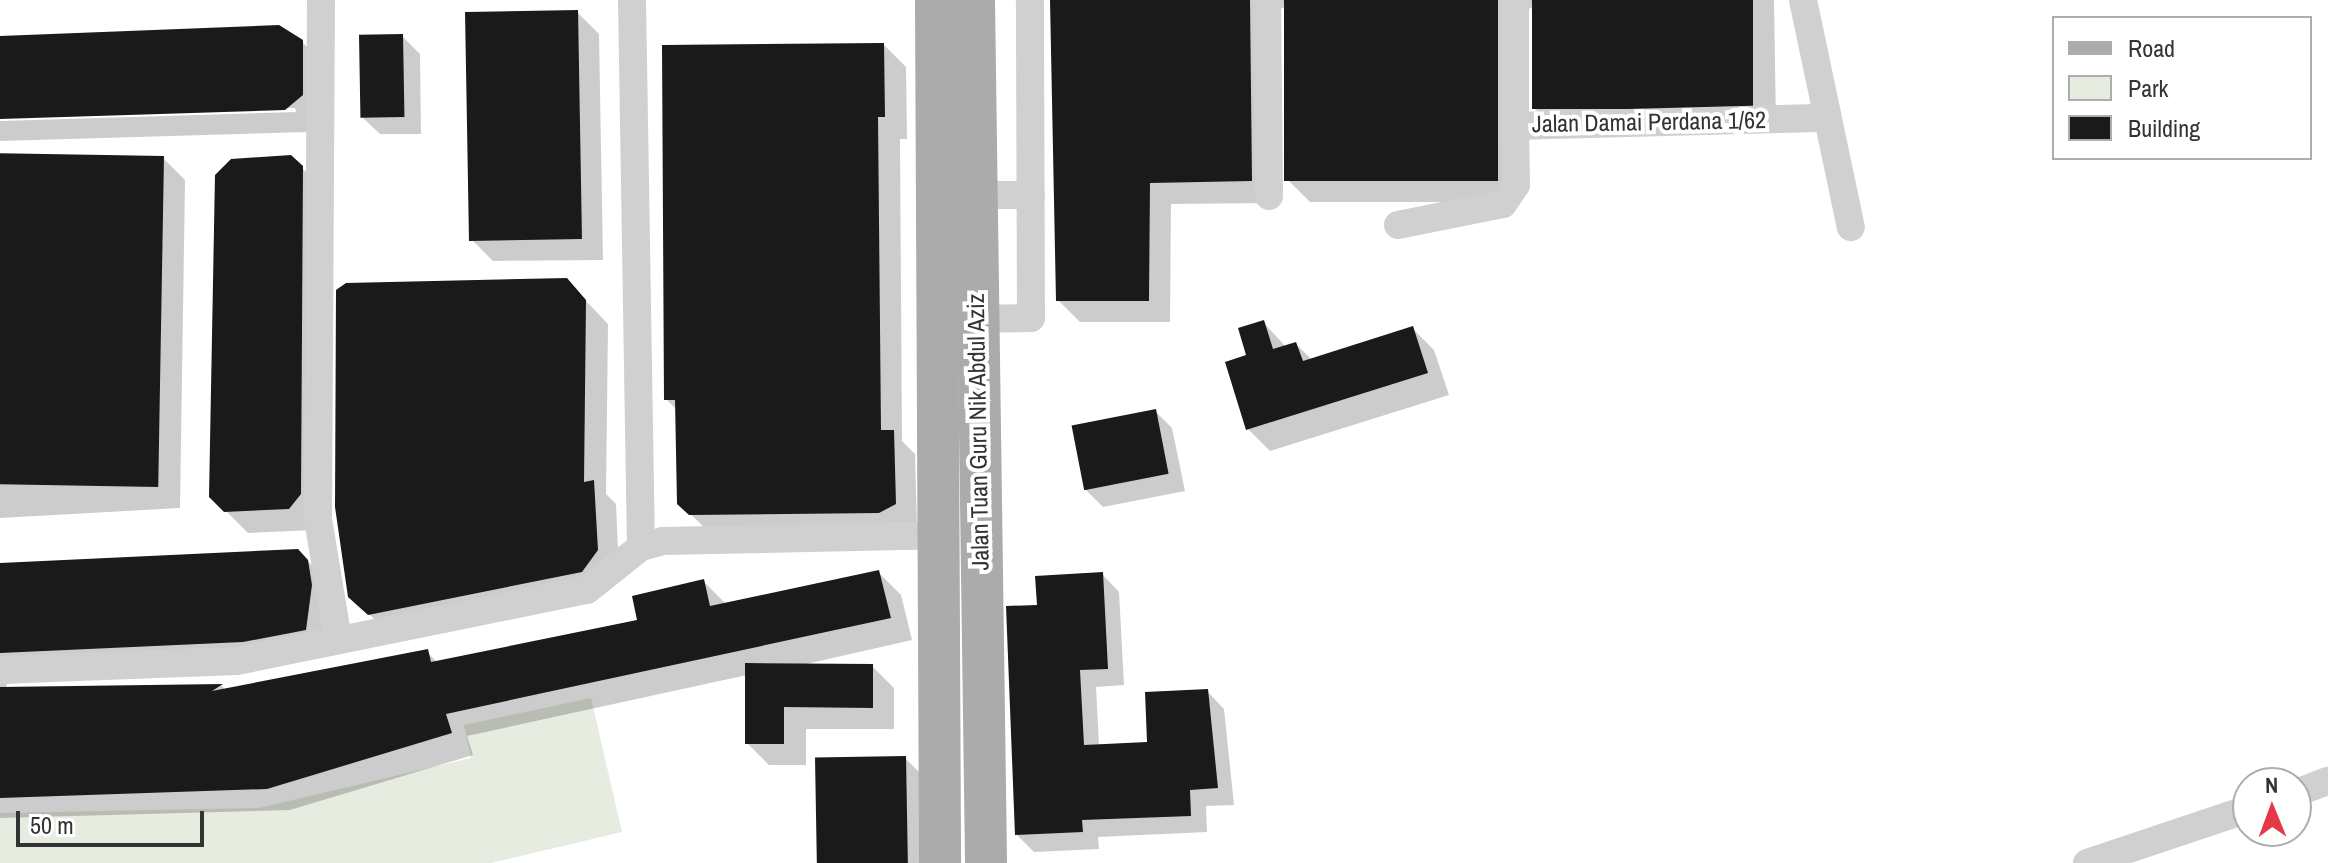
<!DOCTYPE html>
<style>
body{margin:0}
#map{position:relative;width:2328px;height:863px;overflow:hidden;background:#fff;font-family:"Archivo Narrow",sans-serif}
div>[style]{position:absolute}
.green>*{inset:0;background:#e6ecdf}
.shadow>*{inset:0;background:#0003}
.building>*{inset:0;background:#1a1a1a;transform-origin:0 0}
.street>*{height:28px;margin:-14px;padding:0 14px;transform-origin:14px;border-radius:14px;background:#d0d0d0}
.primary>*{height:42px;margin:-21px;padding:0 21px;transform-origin:21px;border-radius:21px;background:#ababab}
span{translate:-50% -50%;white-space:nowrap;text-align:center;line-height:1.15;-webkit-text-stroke:8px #fff;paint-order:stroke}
.street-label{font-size:24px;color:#333}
.legend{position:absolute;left:2052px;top:16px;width:260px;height:144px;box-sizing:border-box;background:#fff;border:2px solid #adadad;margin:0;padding:10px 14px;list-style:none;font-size:24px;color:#333}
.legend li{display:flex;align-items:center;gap:16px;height:40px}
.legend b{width:40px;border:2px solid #adadad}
.north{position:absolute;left:2232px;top:767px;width:80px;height:80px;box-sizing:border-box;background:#fff;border:2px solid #adadad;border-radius:50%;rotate:359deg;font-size:22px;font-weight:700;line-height:32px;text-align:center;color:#333}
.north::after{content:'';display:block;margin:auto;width:28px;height:36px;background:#e63946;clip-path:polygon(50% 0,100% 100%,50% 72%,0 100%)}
.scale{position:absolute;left:16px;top:811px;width:188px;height:36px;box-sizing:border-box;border:4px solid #333;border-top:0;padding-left:10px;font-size:24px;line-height:28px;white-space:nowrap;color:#333;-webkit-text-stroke:6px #fff;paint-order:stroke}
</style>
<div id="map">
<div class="green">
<i style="clip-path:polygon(591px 698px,622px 832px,491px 863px,0 863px,0 813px,259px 808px,471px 758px,464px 725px)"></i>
</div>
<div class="shadow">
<i style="clip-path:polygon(1053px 0,1774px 0,1776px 124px,1556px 130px,1534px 108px,1534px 6px,1522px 13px,1519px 202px,1310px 202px,1288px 180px,1286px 6px,1274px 13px,1273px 203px,1171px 204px,1170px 322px,1080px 322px,1058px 300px)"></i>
<i style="clip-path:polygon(577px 12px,599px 34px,603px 260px,493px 261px,471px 239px)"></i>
<i style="clip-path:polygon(402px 36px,420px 54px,421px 134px,380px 134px,362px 117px)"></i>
<i style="clip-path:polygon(0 37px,302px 42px,325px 64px,308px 132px,0 141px,0 121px,296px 112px,295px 108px,0 117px)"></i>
<i style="clip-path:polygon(884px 45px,906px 67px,907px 139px,900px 139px,902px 441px,915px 454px,917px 527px,713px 536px,679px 503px,678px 411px,666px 399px)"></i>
<i style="clip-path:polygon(163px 158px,185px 180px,180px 508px,0 518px,0 164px)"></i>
<i style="clip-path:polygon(302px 168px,324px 190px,312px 530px,248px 533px,211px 496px)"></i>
<i style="clip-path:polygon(566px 280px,608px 324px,606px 494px,616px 504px,619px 573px,392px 636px,350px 596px)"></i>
<i style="clip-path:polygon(1263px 322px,1286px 347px,1296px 344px,1312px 360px,1412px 328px,1434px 350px,1449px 395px,1270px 451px,1248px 429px,1249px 356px)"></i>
<i style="clip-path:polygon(1155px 411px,1172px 428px,1185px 491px,1103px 507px,1086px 490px)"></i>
<i style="clip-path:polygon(298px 551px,320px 574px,328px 651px,7px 684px,6px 689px,222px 686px,226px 691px,427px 652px,438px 663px,640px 622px,703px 581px,726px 604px,878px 572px,901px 595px,912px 640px,802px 665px,872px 666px,894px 688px,894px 729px,806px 729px,806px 765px,769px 765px,747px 743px,747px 675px,467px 736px,473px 755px,290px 810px,0 818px,0 567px)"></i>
<i style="clip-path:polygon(1102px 574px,1119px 592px,1124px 685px,1096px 687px,1099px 746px,1149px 744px,1207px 691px,1224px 709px,1234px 805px,1206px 806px,1207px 832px,1098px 837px,1099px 849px,1034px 852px,1017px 835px,1039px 606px)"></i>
<i style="clip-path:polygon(905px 758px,927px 780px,929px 863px,819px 863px)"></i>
</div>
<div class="building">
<i style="clip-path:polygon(1050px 0,1250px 0,1252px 181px,1150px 183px,1149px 301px,1056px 301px)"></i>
<i style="left:1284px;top:0;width:214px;height:181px"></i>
<i style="left:1532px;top:0;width:221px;height:109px"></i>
<i style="left:578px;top:10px;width:229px;height:113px;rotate:89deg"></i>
<i style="clip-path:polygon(279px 25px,303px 40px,303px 95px,285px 110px,0 119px,0 36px)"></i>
<i style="left:403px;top:34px;width:83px;height:44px;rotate:89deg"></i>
<i style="clip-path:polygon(884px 43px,885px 117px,878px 117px,881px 430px,894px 430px,896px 504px,879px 513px,689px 515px,677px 504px,675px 400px,664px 400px,662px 45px)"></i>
<i style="clip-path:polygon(291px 155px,303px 166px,301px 494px,289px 509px,224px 512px,209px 497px,215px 175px,231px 159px)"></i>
<i style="left:164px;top:156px;width:331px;height:164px;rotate:91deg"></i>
<i style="clip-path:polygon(567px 278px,586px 300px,584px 482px,594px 480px,598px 550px,582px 572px,368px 615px,348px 597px,335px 507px,336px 290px,346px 283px)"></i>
<i style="clip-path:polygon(1264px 320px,1273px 349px,1296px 342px,1303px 361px,1413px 326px,1428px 373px,1246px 430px,1225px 362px,1246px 355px,1238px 328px)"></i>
<i style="left:1156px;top:409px;width:66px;height:86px;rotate:79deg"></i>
<i style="clip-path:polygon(298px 549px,308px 560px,312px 585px,306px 630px,243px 642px,0 653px,0 563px)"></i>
<i style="clip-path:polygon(879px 570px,891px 618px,446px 714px,452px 733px,267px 789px,0 798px,0 687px,223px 684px,212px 691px,428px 649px,431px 662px,637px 620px,632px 596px,704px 579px,710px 606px)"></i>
<i style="clip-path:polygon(1103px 572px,1108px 669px,1080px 670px,1084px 745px,1147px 742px,1145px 692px,1208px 689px,1218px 788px,1190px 790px,1191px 816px,1082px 820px,1083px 832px,1015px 835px,1006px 606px,1037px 605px,1035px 576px)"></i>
<i style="clip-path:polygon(745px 663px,873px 664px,873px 708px,784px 707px,784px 744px,745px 744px)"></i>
<i style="left:906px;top:756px;width:107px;height:91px;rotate:89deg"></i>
</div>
<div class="street">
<i style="left:321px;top:0;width:519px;rotate:90.33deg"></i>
<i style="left:318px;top:519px;width:123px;rotate:80.6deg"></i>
<i style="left:632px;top:0;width:547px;rotate:89.06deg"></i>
<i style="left:1267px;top:0;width:196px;rotate:89.4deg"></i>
<i style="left:1515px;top:0;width:126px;rotate:90deg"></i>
<i style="left:1803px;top:0;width:232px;rotate:78.1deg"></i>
<i style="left:975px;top:195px;width:56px"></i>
<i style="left:1398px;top:225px;width:107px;rotate:-11.3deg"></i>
<i style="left:1503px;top:204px;width:23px;rotate:-56deg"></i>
<i style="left:1516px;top:185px;width:59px;rotate:-91deg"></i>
<i style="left:1515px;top:126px;width:312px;rotate:-1.5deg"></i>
<i style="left:976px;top:319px;width:55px;rotate:-1deg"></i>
<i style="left:1031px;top:318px;width:318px;rotate:-90.2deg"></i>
<i style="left:0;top:670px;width:237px;rotate:-2.2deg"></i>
<i style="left:237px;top:661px;width:357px;rotate:-11.5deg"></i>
<i style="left:587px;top:590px;width:69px;rotate:-38.5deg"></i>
<i style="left:641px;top:547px;width:23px;rotate:-15deg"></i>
<i style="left:663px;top:541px;width:276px;rotate:-1.2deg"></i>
<i style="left:2296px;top:793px;width:34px;rotate:-21deg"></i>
<i style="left:2087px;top:863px;width:170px;rotate:-18.5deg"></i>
</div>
<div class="primary">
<i style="left:936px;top:0;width:863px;rotate:89.73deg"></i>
<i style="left:974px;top:0;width:863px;rotate:89.2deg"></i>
</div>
<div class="street-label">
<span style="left:1649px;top:122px;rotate:-1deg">Jalan Damai Perdana 1/62</span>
<span style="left:978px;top:432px;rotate:-91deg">Jalan Tuan Guru Nik Abdul Aziz</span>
</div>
<ul class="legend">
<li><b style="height:10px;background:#ababab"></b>Road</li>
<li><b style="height:22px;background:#e6ecdf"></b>Park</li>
<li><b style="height:22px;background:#1a1a1a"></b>Building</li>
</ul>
<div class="north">N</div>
<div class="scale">50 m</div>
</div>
